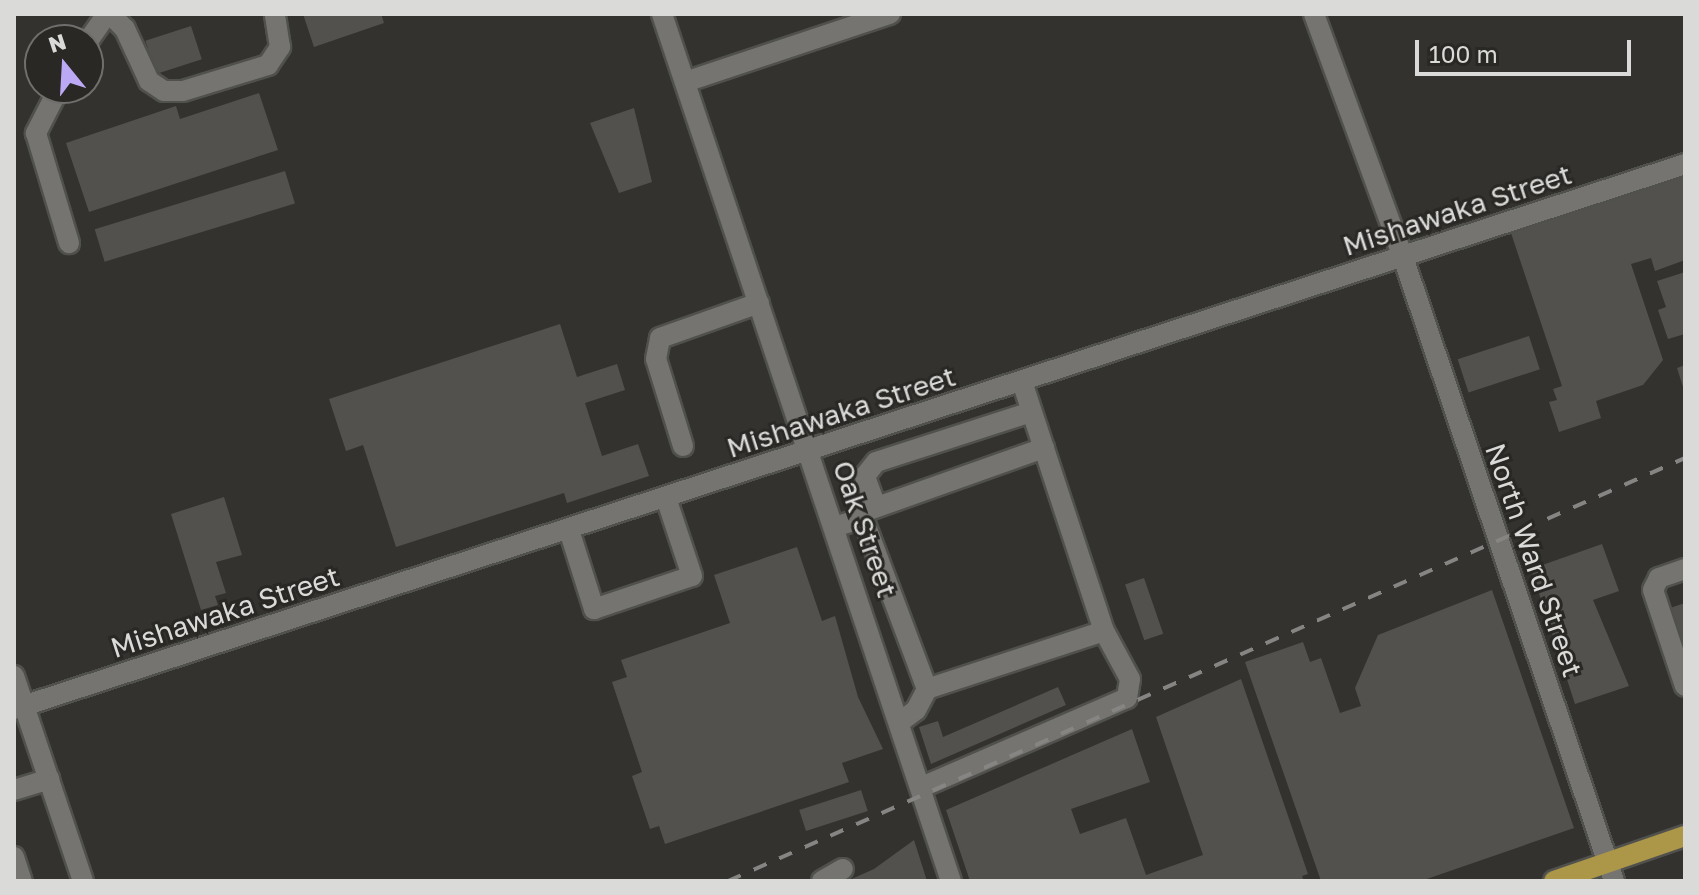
<!DOCTYPE html>
<style>
body{margin:0}
#map{position:relative;width:1699px;height:895px;overflow:hidden;background:#33322f;font-family:"Golos Text",sans-serif}
div>[style]{position:absolute}
.building>*{inset:0;background:#52514d;transform-origin:0 0}
.roads{filter:drop-shadow(2px 0 #50504d) drop-shadow(-2px 0 #50504d) drop-shadow(0 2px #50504d) drop-shadow(0 -2px #50504d)}
.minor>*{height:20px;margin:-10px;padding:0 10px;transform-origin:10px;border-radius:10px;background:#757470}
.major>*{height:20px;margin:-10px;padding:0 10px;transform-origin:10px;border-radius:10px;background:#ac9648}
.rail>*{height:4px;margin-top:-2px;transform-origin:0;background:repeating-linear-gradient(90deg,#868583 0 14px,transparent 0 28px)}
span{translate:-50% -50%;white-space:nowrap;text-align:center;line-height:1.15;-webkit-text-stroke:6px #292825;paint-order:stroke}
.street-label{font-size:28px;color:#dadad8}
.frame{position:absolute;inset:0;border:16px solid #dadad8;pointer-events:none}
.north{position:absolute;left:24px;top:24px;width:80px;height:80px;box-sizing:border-box;background:#292825;border:2px solid #706f6d;border-radius:50%;rotate:342deg;font-size:22px;font-weight:700;line-height:32px;text-align:center;color:#dadad8}
.north::after{content:'';display:block;margin:auto;width:28px;height:36px;background:#bca9f5;clip-path:polygon(50% 0,100% 100%,50% 72%,0 100%)}
.scale{position:absolute;left:1415px;top:40px;width:216px;height:36px;box-sizing:border-box;border:4px solid #dadad8;border-top:0;padding-left:10px;font-size:24px;line-height:28px;white-space:nowrap;color:#dadad8;-webkit-text-stroke:6px #292825;paint-order:stroke}
</style>
<div id="map">
<div class="building">
<i style="clip-path:polygon(303px 14px,381px 14px,384px 23px,314px 47px)"></i>
<i style="left:191px;top:26px;width:35px;height:48px;rotate:72deg"></i>
<i style="clip-path:polygon(259px 93px,278px 150px,89px 212px,66px 143px,176px 106px,180px 119px)"></i>
<i style="clip-path:polygon(634px 108px,652px 182px,619px 193px,590px 123px)"></i>
<i style="left:285px;top:171px;width:34px;height:199px;rotate:73deg"></i>
<i style="clip-path:polygon(1685px 176px,1685px 260px,1655px 271px,1651px 258px,1631px 264px,1663px 360px,1643px 385px,1596px 401px,1601px 418px,1559px 432px,1549px 402px,1557px 400px,1553px 389px,1562px 386px,1511px 233px)"></i>
<i style="clip-path:polygon(1685px 272px,1685px 334px,1668px 339px,1658px 310px,1666px 307px,1657px 281px)"></i>
<i style="clip-path:polygon(560px 324px,577px 377px,617px 364px,625px 390px,585px 403px,602px 456px,638px 444px,649px 476px,567px 503px,564px 493px,396px 547px,363px 445px,346px 451px,329px 399px)"></i>
<i style="left:1529px;top:336px;width:35px;height:75px;rotate:72deg"></i>
<i style="clip-path:polygon(1685px 365px,1685px 390px,1684px 390px,1677px 368px)"></i>
<i style="clip-path:polygon(224px 497px,242px 555px,216px 562px,226px 593px,215px 596px,218px 605px,201px 610px,171px 514px)"></i>
<i style="clip-path:polygon(1602px 544px,1619px 591px,1593px 600px,1629px 686px,1575px 704px,1531px 569px)"></i>
<i style="clip-path:polygon(797px 547px,822px 621px,835px 616px,858px 697px,883px 749px,842px 763px,849px 782px,665px 844px,659px 826px,650px 829px,632px 776px,642px 772px,612px 682px,627px 677px,621px 660px,730px 623px,714px 575px)"></i>
<i style="left:1144px;top:578px;width:59px;height:20px;rotate:71deg"></i>
<i style="clip-path:polygon(1492px 590px,1574px 828px,1421px 881px,1321px 881px,1245px 662px,1303px 642px,1310px 662px,1321px 658px,1340px 713px,1361px 706px,1355px 688px,1378px 635px)"></i>
<i style="clip-path:polygon(1685px 603px,1685px 649px,1684px 649px,1670px 608px)"></i>
<i style="clip-path:polygon(1241px 679px,1308px 874px,1302px 876px,1304px 881px,970px 881px,946px 810px,1132px 729px,1150px 782px,1071px 809px,1080px 834px,1126px 818px,1146px 875px,1203px 855px,1156px 717px)"></i>
<i style="clip-path:polygon(1058px 687px,1066px 705px,931px 764px,919px 727px,938px 721px,943px 737px)"></i>
<i style="left:861px;top:790px;width:22px;height:65px;rotate:72deg"></i>
<i style="clip-path:polygon(914px 840px,927px 881px,847px 881px,874px 869px)"></i>
</div>
<div class="roads">
<div class="minor">
<i style="left:110px;top:14px;width:21px;rotate:45deg"></i>
<i style="left:125px;top:29px;width:57px;rotate:65.2deg"></i>
<i style="left:149px;top:81px;width:18px;rotate:34deg"></i>
<i style="left:164px;top:91px;width:19px"></i>
<i style="left:183px;top:91px;width:89px;rotate:-17deg"></i>
<i style="left:268px;top:65px;width:22px;rotate:-56deg"></i>
<i style="left:280px;top:47px;width:33px;rotate:-99deg"></i>
<i style="left:662px;top:14px;width:914px;rotate:71.57deg"></i>
<i style="left:1314px;top:14px;width:259px;rotate:69.9deg"></i>
<i style="left:1403px;top:257px;width:659px;rotate:71.32deg"></i>
<i style="left:88px;top:41px;width:33px;rotate:-55deg"></i>
<i style="left:685px;top:82px;width:216px;rotate:-18.4deg"></i>
<i style="left:59px;top:88px;width:51px;rotate:117.1deg"></i>
<i style="left:36px;top:133px;width:115px;rotate:73.3deg"></i>
<i style="left:683px;top:446px;width:91px;rotate:-107.2deg"></i>
<i style="left:656px;top:359px;width:21px;rotate:-79deg"></i>
<i style="left:660px;top:338px;width:105px;rotate:-19.5deg"></i>
<i style="left:875px;top:504px;width:30px;rotate:-110deg"></i>
<i style="left:865px;top:476px;width:18px;rotate:-52deg"></i>
<i style="left:876px;top:462px;width:163px;rotate:-17.9deg"></i>
<i style="left:866px;top:511px;width:189px;rotate:-19.5deg"></i>
<i style="left:834px;top:527px;width:30px;rotate:-17deg"></i>
<i style="left:863px;top:518px;width:183px;rotate:69.5deg"></i>
<i style="left:927px;top:689px;width:186px;rotate:-18.1deg"></i>
<i style="left:1104px;top:631px;width:262px;rotate:-108.2deg"></i>
<i style="left:569px;top:530px;width:83px;rotate:72.4deg"></i>
<i style="left:594px;top:609px;width:103px;rotate:-18.6deg"></i>
<i style="left:692px;top:576px;width:82px;rotate:-108.4deg"></i>
<i style="left:1685px;top:569px;width:28px;rotate:161deg"></i>
<i style="left:1659px;top:578px;width:13px;rotate:117deg"></i>
<i style="left:1653px;top:590px;width:101px;rotate:71.6deg"></i>
<i style="left:14px;top:676px;width:216px;rotate:71.4deg"></i>
<i style="left:14px;top:709px;width:1758px;rotate:-18.06deg"></i>
<i style="left:900px;top:722px;width:20px;rotate:-37deg"></i>
<i style="left:916px;top:710px;width:24px;rotate:-62deg"></i>
<i style="left:922px;top:787px;width:223px;rotate:-23.5deg"></i>
<i style="left:1127px;top:698px;width:19px;rotate:-81deg"></i>
<i style="left:1130px;top:679px;width:55px;rotate:-118.4deg"></i>
<i style="left:14px;top:790px;width:37px;rotate:-17deg"></i>
<i style="left:14px;top:857px;width:25px;rotate:72deg"></i>
<i style="left:822px;top:881px;width:24px;rotate:-30deg"></i>
</div>
<div class="major">
<i style="left:1554px;top:881px;width:139px;rotate:-19deg"></i>
</div>
</div>
<div class="rail">
<i style="left:728px;top:881px;width:1046px;rotate:-23.85deg"></i>
</div>
<div class="street-label">
<span style="left:1457px;top:210px;rotate:-18deg">Mishawaka Street</span>
<span style="left:841px;top:412px;rotate:-18deg">Mishawaka Street</span>
<span style="left:865px;top:529px;rotate:71deg">Oak Street</span>
<span style="left:1534px;top:560px;rotate:71deg">North Ward Street</span>
<span style="left:225px;top:612px;rotate:-18deg">Mishawaka Street</span>
</div>
<div class="frame"></div>
<div class="north">N</div>
<div class="scale">100 m</div>
</div>
